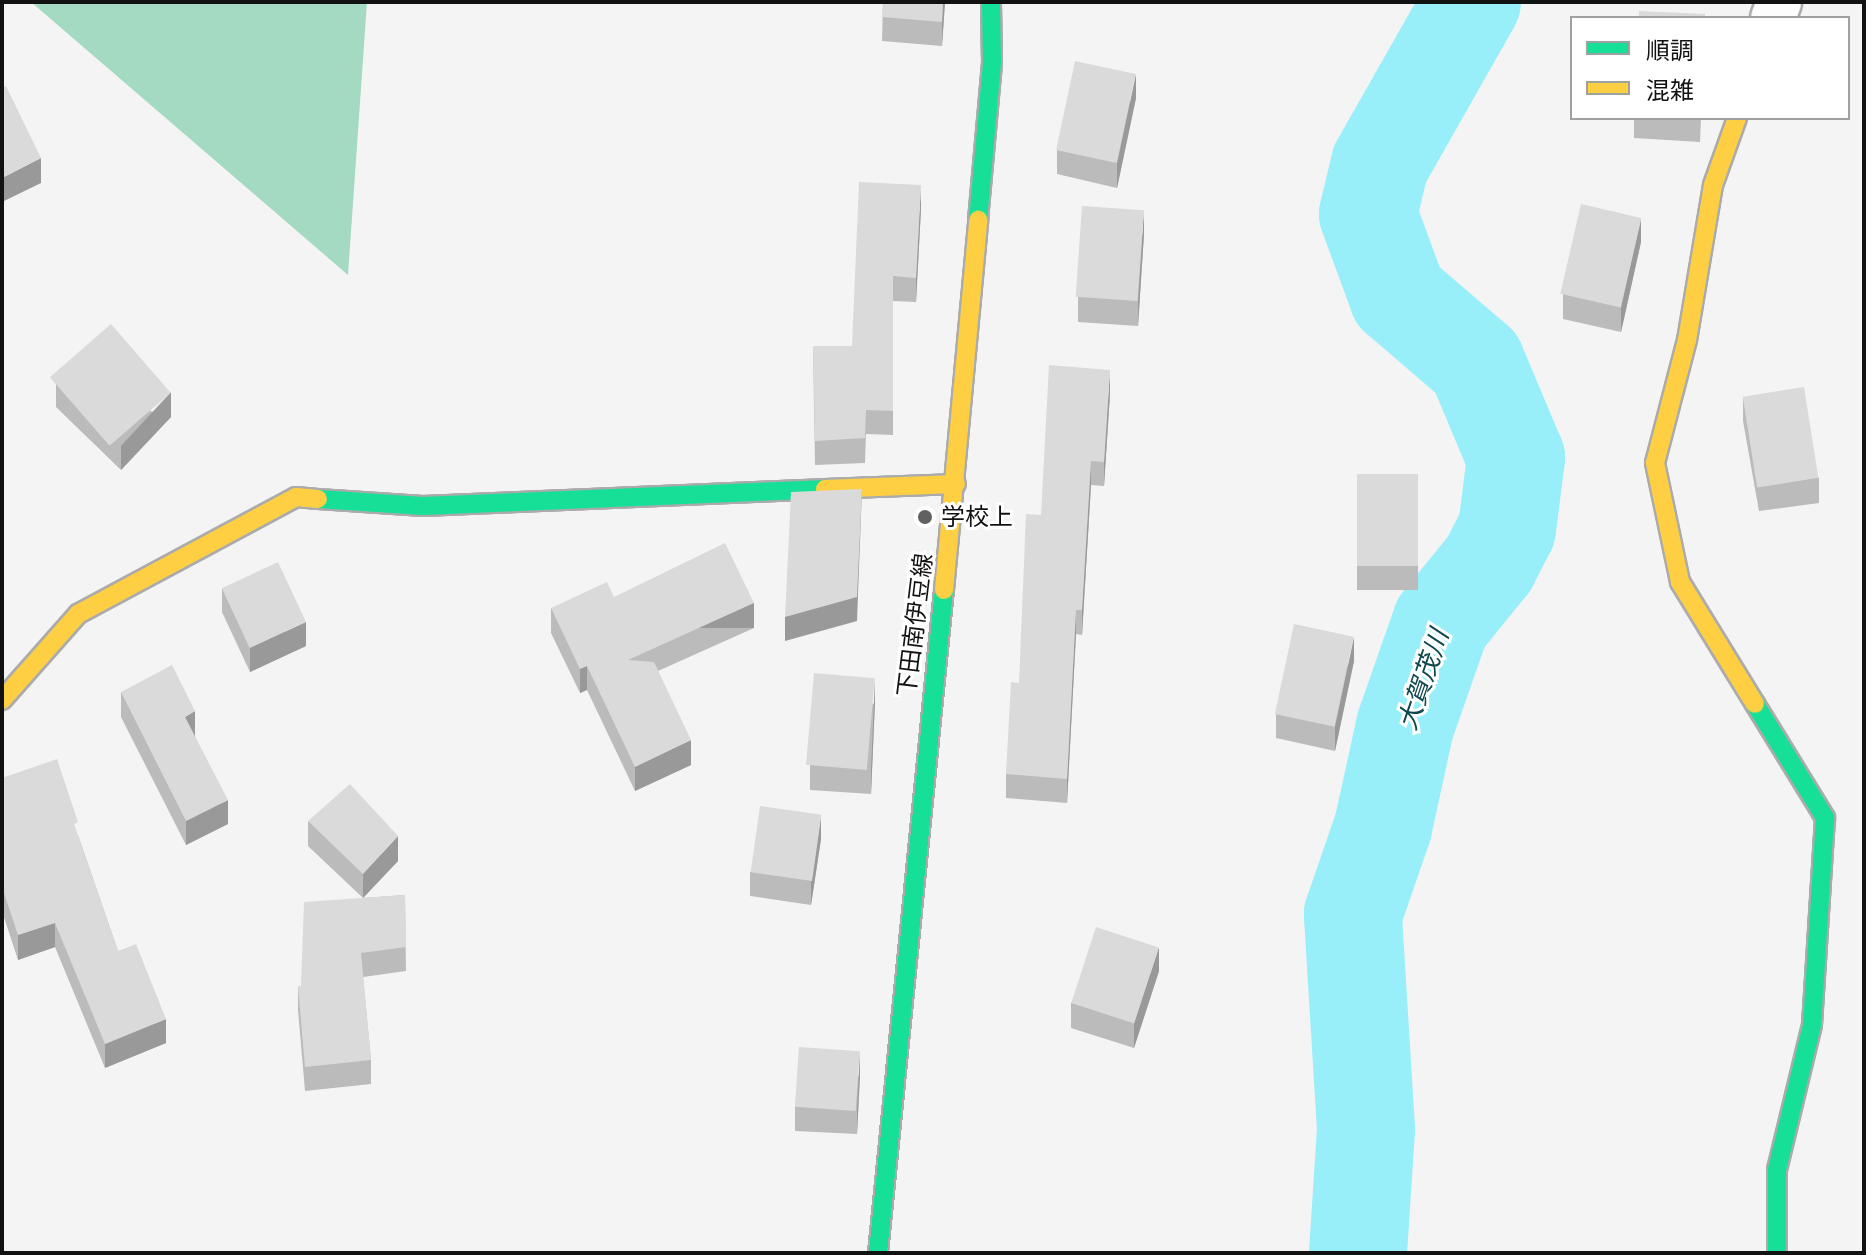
<!DOCTYPE html>
<meta charset="utf-8">
<style>
body{margin:0}
#map{position:relative;width:1866px;height:1255px;overflow:hidden;background:#f4f4f5;font-family:"Crimson Pro","Noto Sans JP",serif}
div>[style]{position:absolute}
.forest>*{inset:0;background:#a5dac2}
.river>*{height:98px;margin:-49px;padding:0 49px;transform-origin:49px;border-radius:49px;background:#98effa}
.roads{filter:drop-shadow(2px 0 #ababac) drop-shadow(-2px 0 #ababac) drop-shadow(0 2px #ababac) drop-shadow(0 -2px #ababac)}
.street>*{height:44px;margin:-22px;padding:0 22px;transform-origin:22px;border-radius:22px;background:#fdfdfe}
.fast>*{height:18px;margin:-9px;padding:0 9px;transform-origin:9px;border-radius:9px;background:#16e098}
.slow>*{height:18px;margin:-9px;padding:0 9px;transform-origin:9px;border-radius:9px;background:#ffcf43}
.wall>*{inset:0;background:#bcbbbc;transform-origin:0 0}
.shaded-wall>*{inset:0;background:#999;transform-origin:0 0}
.building>*{inset:0;background:#dbdadb;transform-origin:0 0}
.dots>*{width:22px;height:22px;translate:-50% -50%;box-sizing:border-box;border:4px solid #fff;border-radius:50%}
span{translate:-50% -50%;white-space:nowrap;text-align:center;line-height:1.15;-webkit-text-stroke:6px #fff;paint-order:stroke}
.poi-label{font-size:24px;color:#121213}
.left{translate:0 -50%;text-align:left}
.street-label{font-size:24px;color:#121213}
.water-label{font-size:26px;color:#0e484e;font-style:italic}
.frame{position:absolute;inset:0;border:4px solid #121213;pointer-events:none}
.legend{position:absolute;left:1570px;top:16px;width:280px;height:104px;box-sizing:border-box;background:#fff;border:2px solid #a0a0a1;margin:0;padding:10px 14px;list-style:none;font-size:24px;color:#121213}
.legend li{display:flex;align-items:center;gap:16px;height:40px}
.legend b{width:40px;border:2px solid #a0a0a1}
</style>
<div id="map">
<div class="forest">
<i style="clip-path:polygon(31px 2px,367px 2px,348px 275px)"></i>
</div>
<div class="river">
<i style="left:1358px;top:1253px;width:124px;rotate:-86.3deg"></i>
<i style="left:1366px;top:1129px;width:215px;rotate:-93.5deg"></i>
<i style="left:1353px;top:914px;width:92px;rotate:-71deg"></i>
<i style="left:1383px;top:827px;width:103px;rotate:-77.7deg"></i>
<i style="left:1405px;top:726px;width:109px;rotate:-70.7deg"></i>
<i style="left:1441px;top:623px;width:76px;rotate:-50.9deg"></i>
<i style="left:1489px;top:564px;width:39px;rotate:-63deg"></i>
<i style="left:1507px;top:529px;width:72px;rotate:-82.8deg"></i>
<i style="left:1516px;top:458px;width:103px;rotate:-112.8deg"></i>
<i style="left:1476px;top:363px;width:103px;rotate:-139.3deg"></i>
<i style="left:1398px;top:296px;width:87px;rotate:-110.1deg"></i>
<i style="left:1368px;top:214px;width:51px;rotate:-76.5deg"></i>
<i style="left:1380px;top:164px;width:186px;rotate:-60.4deg"></i>
</div>
<div class="roads">
<div class="street">
<i style="left:1773px;top:18px;width:17px;rotate:-69deg"></i>
</div>
<div class="fast">
<i style="left:978px;top:220px;width:159px;rotate:-84.9deg"></i>
<i style="left:992px;top:62px;width:60px;rotate:-91deg"></i>
<i style="left:318px;top:499px;width:105px;rotate:3.8deg"></i>
<i style="left:423px;top:506px;width:402px;rotate:-2.4deg"></i>
<i style="left:1755px;top:704px;width:134px;rotate:58.4deg"></i>
<i style="left:1825px;top:818px;width:207px;rotate:93.6deg"></i>
<i style="left:1812px;top:1025px;width:149px;rotate:103.6deg"></i>
<i style="left:1777px;top:1170px;width:83px;rotate:90deg"></i>
<i style="left:878px;top:1253px;width:666px;rotate:-84.32deg"></i>
</div>
<div class="slow">
<i style="left:1737px;top:118px;width:71px;rotate:109.7deg"></i>
<i style="left:1713px;top:185px;width:157px;rotate:99.5deg"></i>
<i style="left:1687px;top:340px;width:127px;rotate:104.6deg"></i>
<i style="left:1655px;top:463px;width:122px;rotate:78.1deg"></i>
<i style="left:1680px;top:582px;width:143px;rotate:58.4deg"></i>
<i style="left:825px;top:489px;width:131px;rotate:-2.2deg"></i>
<i style="left:944px;top:590px;width:372px;rotate:-84.7deg"></i>
<i style="left:2px;top:700px;width:115px;rotate:-48.5deg"></i>
<i style="left:78px;top:614px;width:247px;rotate:-28.2deg"></i>
<i style="left:296px;top:497px;width:22px;rotate:5deg"></i>
</div>
</div>
<div class="wall">
<i style="clip-path:polygon(883px 2px,945px 2px,942px 46px,882px 41px)"></i>
<i style="clip-path:polygon(1136px 98px,1117px 188px,1057px 174px,1057px 150px)"></i>
<i style="clip-path:polygon(1634px 118px,1701px 118px,1700px 142px,1634px 138px)"></i>
<i style="clip-path:polygon(921px 209px,916px 302px,893px 301px,893px 435px,866px 434px,865px 463px,815px 465px,813px 346px,852px 346px)"></i>
<i style="clip-path:polygon(1144px 234px,1138px 326px,1078px 322px,1078px 297px)"></i>
<i style="clip-path:polygon(1641px 242px,1621px 332px,1563px 319px,1563px 294px)"></i>
<i style="clip-path:polygon(56px 383px,171px 417px,121px 470px,56px 407px)"></i>
<i style="clip-path:polygon(1110px 394px,1104px 486px,1091px 485px,1082px 635px,1076px 634px,1067px 803px,1006px 798px,1006px 774px,1019px 683px)"></i>
<i style="clip-path:polygon(1743px 397px,1819px 478px,1819px 503px,1759px 511px,1743px 421px)"></i>
<i style="left:1357px;top:474px;width:61px;height:116px"></i>
<i style="clip-path:polygon(222px 588px,306px 646px,250px 672px,222px 612px)"></i>
<i style="clip-path:polygon(614px 597px,754px 628px,658px 671px,691px 765px,635px 791px,587px 690px,580px 693px,551px 633px,551px 608px)"></i>
<i style="clip-path:polygon(1354px 661px,1335px 751px,1276px 738px,1276px 714px)"></i>
<i style="clip-path:polygon(121px 692px,195px 736px,228px 824px,186px 845px,121px 717px)"></i>
<i style="clip-path:polygon(875px 702px,871px 794px,810px 790px,810px 765px)"></i>
<i style="clip-path:polygon(2px 778px,78px 835px,118px 951px,166px 1043px,105px 1068px,55px 947px,18px 960px,2px 911px)"></i>
<i style="clip-path:polygon(308px 821px,398px 861px,363px 898px,405px 895px,406px 971px,363px 977px,371px 1060px,371px 1084px,305px 1091px,298px 1010px,298px 986px,301px 986px,363px 898px,308px 846px)"></i>
<i style="clip-path:polygon(821px 839px,811px 905px,750px 896px,750px 872px)"></i>
<i style="clip-path:polygon(1159px 971px,1134px 1048px,1071px 1028px,1071px 1003px)"></i>
<i style="clip-path:polygon(860px 1075px,857px 1134px,795px 1131px,795px 1107px)"></i>
</div>
<div class="shaded-wall">
<i style="clip-path:polygon(943px 2px,945px 2px,942px 46px,942px 22px)"></i>
<i style="clip-path:polygon(1136px 74px,1136px 98px,1117px 188px,1117px 164px)"></i>
<i style="clip-path:polygon(41px 158px,41px 183px,2px 202px,2px 178px)"></i>
<i style="clip-path:polygon(921px 185px,921px 209px,916px 302px,916px 278px)"></i>
<i style="clip-path:polygon(1144px 210px,1144px 234px,1138px 326px,1138px 302px)"></i>
<i style="clip-path:polygon(1641px 218px,1641px 242px,1621px 332px,1621px 308px)"></i>
<i style="clip-path:polygon(1110px 370px,1110px 394px,1104px 486px,1104px 462px)"></i>
<i style="clip-path:polygon(171px 392px,171px 417px,121px 470px,121px 446px)"></i>
<i style="clip-path:polygon(1091px 461px,1091px 485px,1082px 635px,1082px 610px)"></i>
<i style="clip-path:polygon(862px 489px,857px 621px,785px 641px,785px 617px)"></i>
<i style="left:754px;top:603px;width:25px;height:138px;rotate:90deg"></i>
<i style="clip-path:polygon(1076px 610px,1076px 634px,1067px 803px,1067px 779px)"></i>
<i style="clip-path:polygon(306px 622px,306px 646px,250px 672px,250px 648px)"></i>
<i style="clip-path:polygon(1354px 637px,1354px 661px,1335px 751px,1335px 727px)"></i>
<i style="clip-path:polygon(587px 666px,587px 690px,580px 693px,580px 669px)"></i>
<i style="clip-path:polygon(875px 678px,875px 702px,871px 794px,871px 770px)"></i>
<i style="clip-path:polygon(195px 711px,195px 736px,185px 741px,185px 717px)"></i>
<i style="clip-path:polygon(691px 740px,691px 765px,635px 791px,635px 767px)"></i>
<i style="clip-path:polygon(228px 800px,228px 824px,186px 845px,186px 821px)"></i>
<i style="clip-path:polygon(821px 815px,821px 839px,811px 905px,811px 881px)"></i>
<i style="clip-path:polygon(398px 836px,398px 861px,363px 898px,363px 874px)"></i>
<i style="clip-path:polygon(55px 923px,55px 947px,18px 960px,18px 935px)"></i>
<i style="clip-path:polygon(1159px 947px,1159px 971px,1134px 1048px,1134px 1024px)"></i>
<i style="clip-path:polygon(166px 1019px,166px 1043px,105px 1068px,105px 1044px)"></i>
<i style="clip-path:polygon(860px 1051px,860px 1075px,857px 1134px,857px 1110px)"></i>
</div>
<div class="building">
<i style="clip-path:polygon(883px 2px,943px 2px,942px 22px,882px 17px)"></i>
<i style="clip-path:polygon(1639px 11px,1705px 14px,1705px 18px,1639px 18px)"></i>
<i style="left:1075px;top:61px;width:62px;height:91px;rotate:12deg"></i>
<i style="clip-path:polygon(6px 86px,41px 158px,2px 178px,2px 88px)"></i>
<i style="clip-path:polygon(859px 182px,921px 185px,916px 278px,893px 276px,893px 411px,866px 410px,865px 438px,815px 441px,813px 346px,852px 346px)"></i>
<i style="left:1581px;top:204px;width:62px;height:92px;rotate:13deg"></i>
<i style="left:1082px;top:206px;width:62px;height:91px;rotate:4deg"></i>
<i style="left:111px;top:324px;width:91px;height:81px;rotate:49deg"></i>
<i style="clip-path:polygon(1049px 365px,1110px 370px,1104px 462px,1091px 461px,1082px 610px,1076px 610px,1067px 779px,1006px 774px,1011px 682px,1019px 683px,1026px 514px,1041px 515px)"></i>
<i style="left:1804px;top:387px;width:92px;height:62px;rotate:81deg"></i>
<i style="left:1357px;top:474px;width:61px;height:92px"></i>
<i style="clip-path:polygon(862px 489px,857px 597px,785px 617px,791px 492px)"></i>
<i style="clip-path:polygon(725px 543px,754px 603px,628px 660px,654px 662px,691px 740px,635px 767px,587px 666px,580px 669px,551px 608px,607px 582px,614px 597px)"></i>
<i style="left:278px;top:562px;width:66px;height:62px;rotate:65deg"></i>
<i style="left:1294px;top:624px;width:61px;height:92px;rotate:12deg"></i>
<i style="clip-path:polygon(172px 665px,195px 711px,185px 717px,228px 800px,186px 821px,121px 692px)"></i>
<i style="left:814px;top:673px;width:61px;height:92px;rotate:5deg"></i>
<i style="clip-path:polygon(57px 759px,78px 822px,74px 824px,118px 951px,136px 944px,166px 1019px,105px 1044px,55px 923px,18px 935px,2px 887px,2px 778px)"></i>
<i style="clip-path:polygon(350px 784px,398px 836px,363px 874px,308px 821px)"></i>
<i style="left:760px;top:806px;width:62px;height:67px;rotate:8deg"></i>
<i style="clip-path:polygon(405px 895px,406px 947px,361px 953px,371px 1060px,305px 1067px,298px 986px,301px 986px,304px 902px)"></i>
<i style="left:1096px;top:927px;width:66px;height:80px;rotate:18deg"></i>
<i style="left:799px;top:1047px;width:61px;height:60px;rotate:4deg"></i>
</div>
<div class="dots">
<i style="left:925px;top:517px;background:#616162"></i>
</div>
<div class="poi-label">
<span class="left" style="left:941px;top:517px">学校上</span>
</div>
<div class="street-label">
<span style="left:915px;top:625px;rotate:-83deg">下田南伊豆線</span>
</div>
<div class="water-label">
<span style="left:1424px;top:680px;rotate:-71deg">大賀茂川</span>
</div>
<div class="frame"></div>
<ul class="legend">
<li><b style="height:10px;background:#16e098"></b>順調</li>
<li><b style="height:10px;background:#ffcf43"></b>混雑</li>
</ul>
</div>
